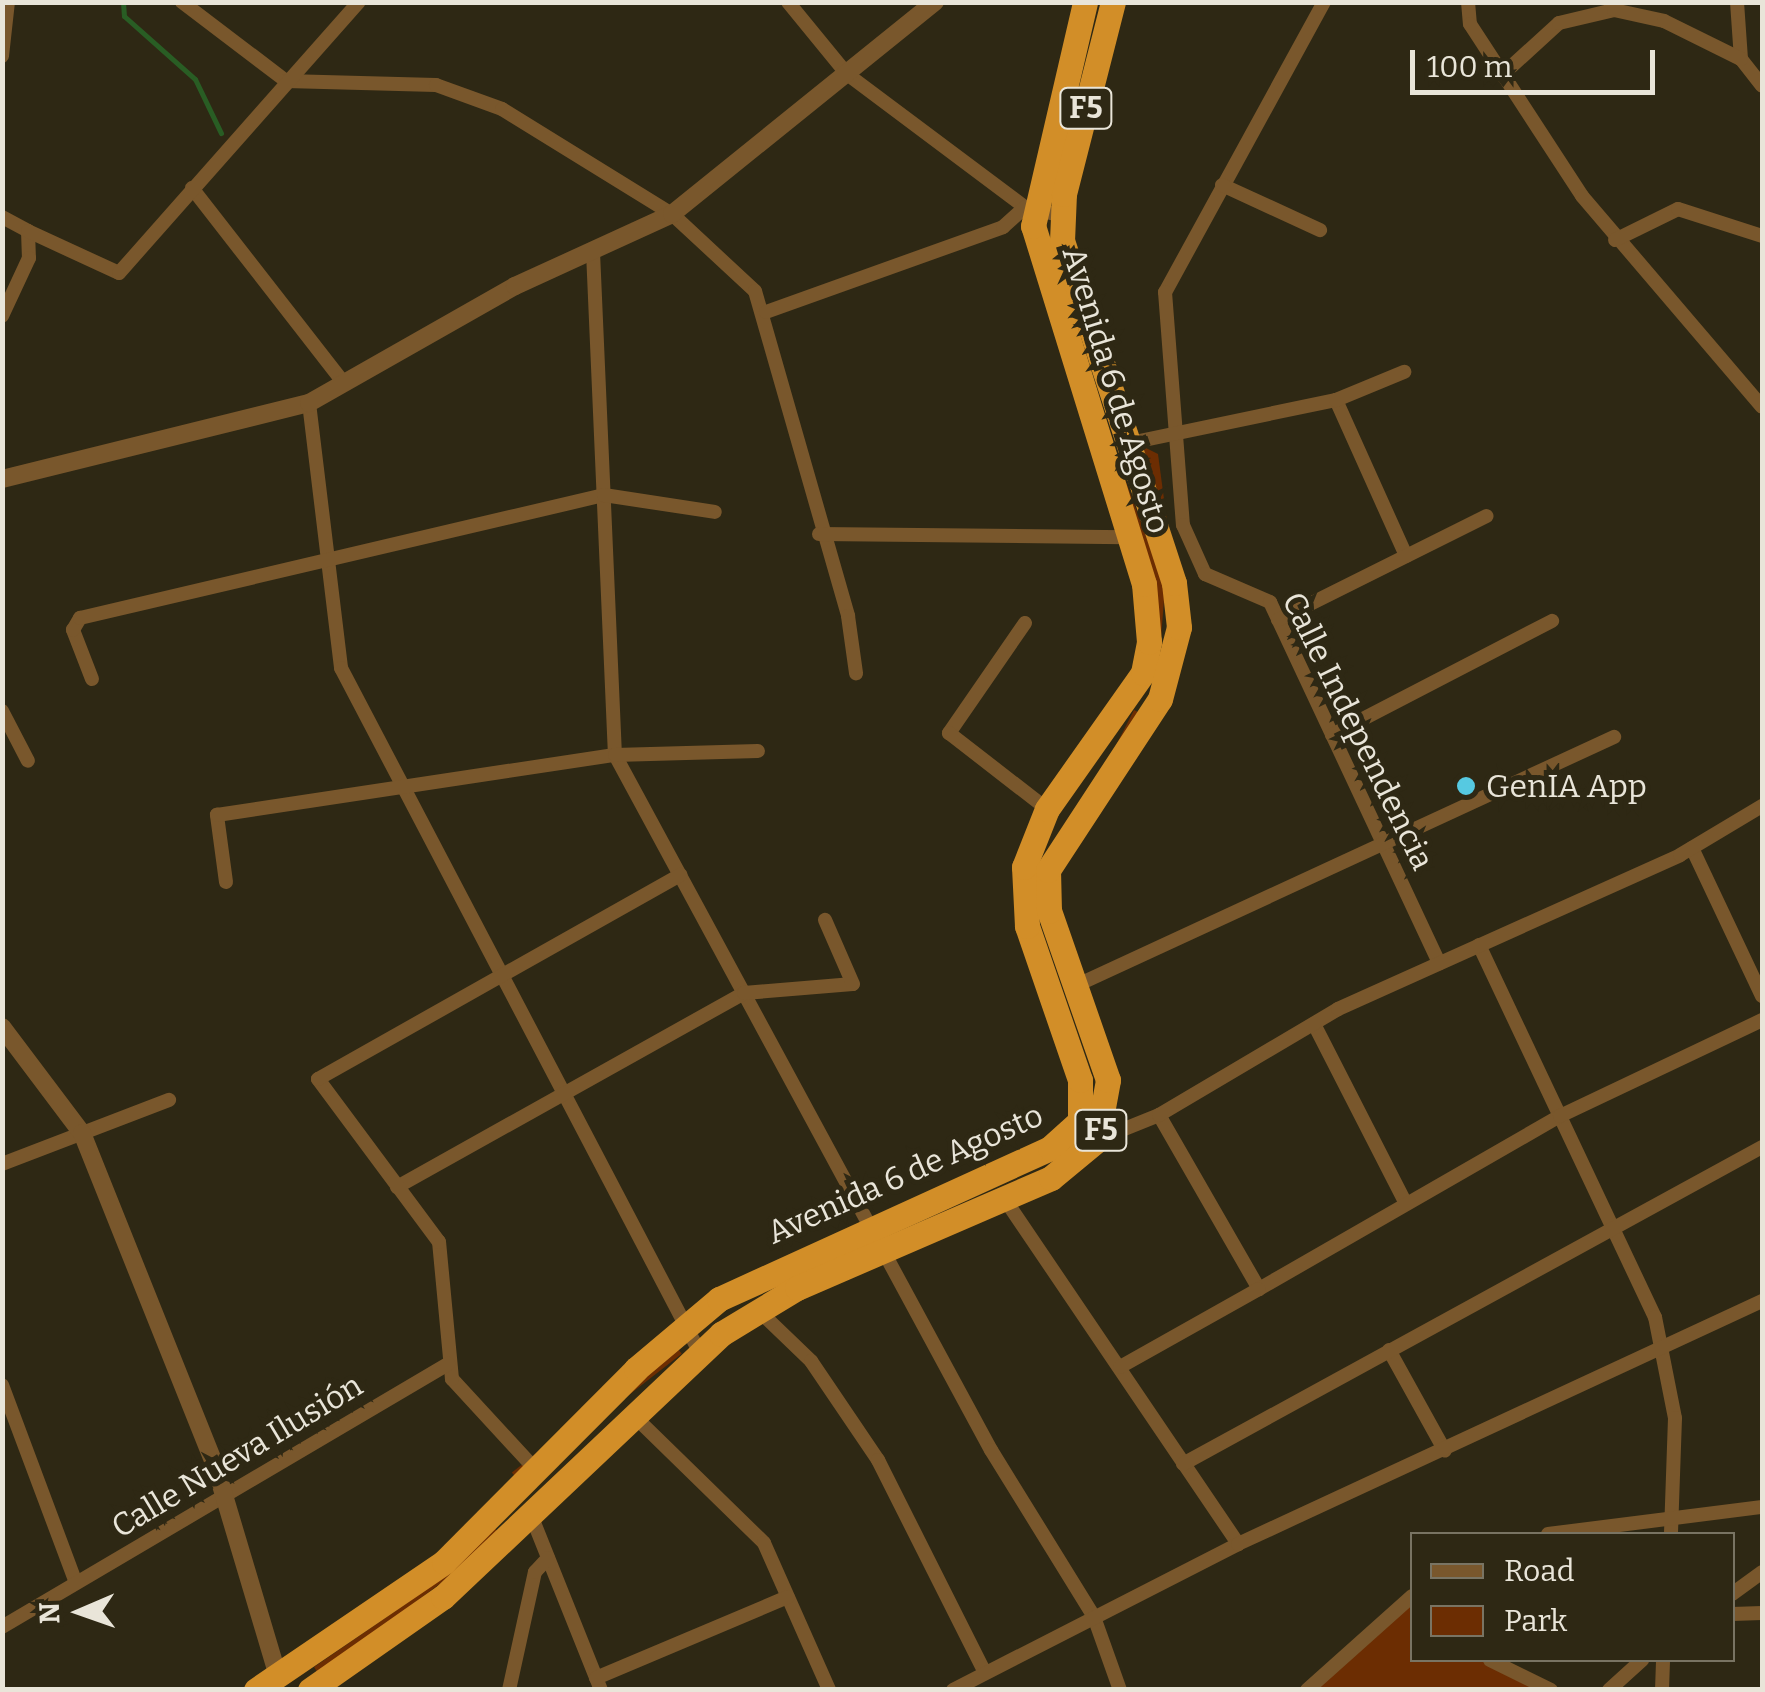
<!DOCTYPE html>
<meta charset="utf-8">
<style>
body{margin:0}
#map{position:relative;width:1765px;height:1692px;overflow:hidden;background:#2e2814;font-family:Bitter,serif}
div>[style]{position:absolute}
.green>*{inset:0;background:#6c2d02;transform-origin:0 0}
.stream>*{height:5px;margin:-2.5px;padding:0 2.5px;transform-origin:2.5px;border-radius:2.5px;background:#295d24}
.minor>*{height:14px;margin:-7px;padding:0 7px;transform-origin:7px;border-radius:7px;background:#79572c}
.tertiary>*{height:18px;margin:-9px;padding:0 9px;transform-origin:9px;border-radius:9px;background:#79572c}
.trunk>*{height:25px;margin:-12.5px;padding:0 12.5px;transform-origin:12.5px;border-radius:12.5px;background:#d28e28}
.dots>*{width:28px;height:28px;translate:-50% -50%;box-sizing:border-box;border:5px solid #2e2814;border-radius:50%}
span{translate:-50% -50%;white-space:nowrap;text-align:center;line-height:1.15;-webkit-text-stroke:10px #2e2814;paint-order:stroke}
.shield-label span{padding:2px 8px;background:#2e2814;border:2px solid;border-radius:8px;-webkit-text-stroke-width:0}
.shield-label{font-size:30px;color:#e9e5d9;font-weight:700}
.street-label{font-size:32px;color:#e9e5d9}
.poi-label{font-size:32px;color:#e9e5d9}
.left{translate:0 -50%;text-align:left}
.frame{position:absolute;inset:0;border:5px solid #e9e5d9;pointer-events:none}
.legend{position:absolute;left:1410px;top:1532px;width:325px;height:130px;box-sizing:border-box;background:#2e2814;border:2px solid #797463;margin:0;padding:12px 18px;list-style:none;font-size:30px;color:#e9e5d9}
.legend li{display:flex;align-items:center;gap:20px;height:50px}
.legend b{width:50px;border:2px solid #797463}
.north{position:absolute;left:30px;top:1562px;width:100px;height:100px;-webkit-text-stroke:8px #2e2814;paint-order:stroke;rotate:268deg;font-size:28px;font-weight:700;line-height:40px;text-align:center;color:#e9e5d9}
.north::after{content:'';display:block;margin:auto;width:35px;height:45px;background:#e9e5d9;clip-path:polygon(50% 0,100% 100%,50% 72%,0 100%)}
.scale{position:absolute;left:1410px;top:50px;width:245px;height:45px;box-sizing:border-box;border:5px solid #e9e5d9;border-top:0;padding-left:12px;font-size:30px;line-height:35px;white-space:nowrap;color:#e9e5d9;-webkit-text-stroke:8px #2e2814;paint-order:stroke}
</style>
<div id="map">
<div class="green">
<i style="clip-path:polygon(1146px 448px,1158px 454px,1168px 529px,1140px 452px)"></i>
<i style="clip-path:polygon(1123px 474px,1165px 588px,1157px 687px,1116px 477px)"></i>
<i style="left:1134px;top:710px;width:9px;height:171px;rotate:27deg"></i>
<i style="left:675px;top:1345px;width:11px;height:207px;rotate:52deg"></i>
<i style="clip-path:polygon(492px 1525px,498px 1532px,454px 1573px,319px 1675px,314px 1667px,407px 1603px)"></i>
<i style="clip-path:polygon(1412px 1596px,1412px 1660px,1490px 1660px,1551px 1690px,1307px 1690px)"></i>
</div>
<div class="stream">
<i style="left:123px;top:2px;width:14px;rotate:86deg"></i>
<i style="left:124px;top:16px;width:95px;rotate:41.6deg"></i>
<i style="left:195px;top:79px;width:60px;rotate:64.3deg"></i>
</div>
<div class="minor">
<i style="left:182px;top:2px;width:131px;rotate:37.2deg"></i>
<i style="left:286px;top:81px;width:150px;rotate:1.5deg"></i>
<i style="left:436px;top:85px;width:70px;rotate:20deg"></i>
<i style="left:502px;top:109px;width:200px;rotate:31.7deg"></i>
<i style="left:672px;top:214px;width:113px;rotate:42.9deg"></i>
<i style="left:755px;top:291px;width:338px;rotate:74deg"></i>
<i style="left:848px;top:616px;width:58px;rotate:82deg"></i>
<i style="left:788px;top:2px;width:93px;rotate:50.7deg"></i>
<i style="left:847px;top:74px;width:222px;rotate:36.8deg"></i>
<i style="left:1025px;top:207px;width:37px;rotate:13deg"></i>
<i style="left:1324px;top:2px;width:331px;rotate:118.7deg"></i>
<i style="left:1165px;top:292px;width:234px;rotate:85.6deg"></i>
<i style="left:1183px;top:525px;width:54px;rotate:65.8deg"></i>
<i style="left:1205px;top:574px;width:71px;rotate:23.3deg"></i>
<i style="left:1270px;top:602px;width:399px;rotate:64.9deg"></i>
<i style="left:1468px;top:2px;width:22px;rotate:85deg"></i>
<i style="left:1470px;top:24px;width:205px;rotate:56.9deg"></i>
<i style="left:1582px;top:196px;width:277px;rotate:49.5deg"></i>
<i style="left:1737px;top:2px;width:57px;rotate:86deg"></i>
<i style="left:1741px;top:59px;width:34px;rotate:52deg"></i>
<i style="left:2px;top:56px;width:54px;rotate:-83.7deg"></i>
<i style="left:1502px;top:75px;width:77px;rotate:-42.4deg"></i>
<i style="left:1559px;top:23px;width:57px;rotate:-13.3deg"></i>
<i style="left:1614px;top:10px;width:51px;rotate:12.4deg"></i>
<i style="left:1664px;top:21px;width:86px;rotate:26.3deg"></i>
<i style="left:1222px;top:185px;width:108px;rotate:24.7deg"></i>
<i style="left:192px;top:188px;width:247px;rotate:52.1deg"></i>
<i style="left:2px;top:217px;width:30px;rotate:28deg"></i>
<i style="left:28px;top:231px;width:27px;rotate:88deg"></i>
<i style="left:29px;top:258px;width:64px;rotate:115deg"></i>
<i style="left:28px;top:231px;width:100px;rotate:24.8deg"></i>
<i style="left:119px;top:273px;width:362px;rotate:-48.5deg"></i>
<i style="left:1615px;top:240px;width:70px;rotate:-26.2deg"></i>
<i style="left:1678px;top:209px;width:88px;rotate:17.8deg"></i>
<i style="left:593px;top:252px;width:503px;rotate:87.5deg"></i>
<i style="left:615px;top:755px;width:790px;rotate:61.59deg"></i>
<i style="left:991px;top:1450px;width:196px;rotate:58.3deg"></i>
<i style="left:1094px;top:1617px;width:77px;rotate:70.4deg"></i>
<i style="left:766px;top:312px;width:252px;rotate:-19.7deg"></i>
<i style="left:1003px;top:227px;width:30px;rotate:-42deg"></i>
<i style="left:1336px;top:400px;width:171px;rotate:65.8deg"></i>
<i style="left:309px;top:403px;width:267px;rotate:83.1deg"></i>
<i style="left:341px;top:668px;width:771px;rotate:62.34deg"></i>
<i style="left:1125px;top:444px;width:216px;rotate:-11.8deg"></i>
<i style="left:1336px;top:400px;width:74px;rotate:-22.4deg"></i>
<i style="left:819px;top:534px;width:308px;rotate:0.6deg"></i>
<i style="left:1278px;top:620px;width:233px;rotate:-26.5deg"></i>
<i style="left:1025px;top:623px;width:134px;rotate:124.6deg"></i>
<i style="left:949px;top:733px;width:124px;rotate:37.8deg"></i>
<i style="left:92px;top:679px;width:53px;rotate:-111.2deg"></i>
<i style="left:73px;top:630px;width:14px;rotate:-60deg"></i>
<i style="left:80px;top:618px;width:538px;rotate:-13.21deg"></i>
<i style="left:604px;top:495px;width:112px;rotate:8.7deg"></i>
<i style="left:2px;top:711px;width:56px;rotate:62.5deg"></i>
<i style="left:1332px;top:735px;width:248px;rotate:-27.4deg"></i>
<i style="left:1692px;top:848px;width:164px;rotate:64.7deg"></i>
<i style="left:226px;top:882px;width:68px;rotate:-97.7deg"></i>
<i style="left:217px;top:815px;width:402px;rotate:-8.6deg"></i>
<i style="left:615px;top:755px;width:143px;rotate:-1.6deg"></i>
<i style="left:1479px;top:945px;width:412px;rotate:64.7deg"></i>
<i style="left:1655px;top:1317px;width:103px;rotate:78.8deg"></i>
<i style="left:1675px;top:1418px;width:116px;rotate:92deg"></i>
<i style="left:1075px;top:986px;width:594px;rotate:-24.8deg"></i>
<i style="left:1314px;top:1024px;width:202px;rotate:62.9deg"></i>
<i style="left:1159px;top:1115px;width:201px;rotate:60.1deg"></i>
<i style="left:1259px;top:1289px;width:347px;rotate:-29.9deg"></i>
<i style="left:1560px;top:1116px;width:224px;rotate:-25.4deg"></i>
<i style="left:1097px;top:1140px;width:67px;rotate:-22deg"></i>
<i style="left:1159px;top:1115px;width:208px;rotate:-30.6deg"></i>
<i style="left:1338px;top:1009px;width:375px;rotate:-24.2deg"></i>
<i style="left:1680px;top:855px;width:96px;rotate:-30.9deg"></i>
<i style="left:2px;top:1164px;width:179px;rotate:-21deg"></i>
<i style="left:397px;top:1187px;width:398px;rotate:-29.2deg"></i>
<i style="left:744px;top:993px;width:109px;rotate:-4.7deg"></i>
<i style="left:853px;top:984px;width:70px;rotate:-113.6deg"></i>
<i style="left:1004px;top:1198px;width:418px;rotate:55.9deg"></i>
<i style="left:758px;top:1310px;width:74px;rotate:43.9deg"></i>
<i style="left:811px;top:1361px;width:120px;rotate:55.9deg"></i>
<i style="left:878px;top:1460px;width:238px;rotate:63.3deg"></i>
<i style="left:1389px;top:1350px;width:115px;rotate:61deg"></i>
<i style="left:1120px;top:1367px;width:159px;rotate:-29.3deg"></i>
<i style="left:2px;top:1385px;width:211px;rotate:69.5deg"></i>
<i style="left:633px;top:1415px;width:183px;rotate:44.3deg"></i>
<i style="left:764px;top:1543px;width:161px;rotate:66.1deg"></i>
<i style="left:1183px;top:1464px;width:660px;rotate:-28.7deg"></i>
<i style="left:536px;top:1470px;width:124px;rotate:-132.7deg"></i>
<i style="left:452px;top:1379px;width:138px;rotate:-95.4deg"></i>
<i style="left:439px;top:1242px;width:203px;rotate:-126.6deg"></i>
<i style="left:318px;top:1079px;width:416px;rotate:-29.4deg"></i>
<i style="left:531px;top:1515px;width:188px;rotate:68.2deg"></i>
<i style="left:1548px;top:1534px;width:216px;rotate:-7.2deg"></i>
<i style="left:1732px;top:1594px;width:37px;rotate:-36deg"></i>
<i style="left:1732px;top:1614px;width:30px;rotate:-2deg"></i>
<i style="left:2px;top:1627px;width:518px;rotate:-30.53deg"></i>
<i style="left:1490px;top:1660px;width:68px;rotate:26.2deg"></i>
<i style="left:596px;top:1678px;width:208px;rotate:-22.9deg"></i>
<i style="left:509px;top:1690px;width:121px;rotate:-77.6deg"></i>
<i style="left:535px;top:1572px;width:19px;rotate:-47deg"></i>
<i style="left:953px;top:1690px;width:320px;rotate:-27.1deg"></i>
<i style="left:1238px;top:1544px;width:578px;rotate:-24.88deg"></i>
<i style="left:1307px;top:1690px;width:141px;rotate:-41.8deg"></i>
<i style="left:1609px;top:1690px;width:45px;rotate:-42.3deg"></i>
<i style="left:1662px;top:1690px;width:30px;rotate:-88deg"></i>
</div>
<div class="tertiary">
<i style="left:2px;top:479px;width:316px;rotate:-13.9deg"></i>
<i style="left:309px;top:403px;width:237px;rotate:-29.6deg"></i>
<i style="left:515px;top:286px;width:173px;rotate:-24.6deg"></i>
<i style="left:672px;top:214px;width:338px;rotate:-38.9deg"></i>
<i style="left:2px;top:1027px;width:133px;rotate:53deg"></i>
<i style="left:82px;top:1133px;width:358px;rotate:68.2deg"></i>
<i style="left:215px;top:1465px;width:221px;rotate:73.4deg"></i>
</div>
<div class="trunk">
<i style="left:256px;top:1690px;width:227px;rotate:-34.2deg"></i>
<i style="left:444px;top:1562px;width:272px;rotate:-45.1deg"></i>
<i style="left:636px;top:1369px;width:109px;rotate:-40.1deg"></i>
<i style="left:719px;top:1299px;width:364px;rotate:-24.5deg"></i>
<i style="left:1050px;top:1148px;width:40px;rotate:-42deg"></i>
<i style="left:1080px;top:1121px;width:41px;rotate:-90deg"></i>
<i style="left:1080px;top:1080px;width:163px;rotate:-109deg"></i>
<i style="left:1027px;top:926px;width:59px;rotate:-92.9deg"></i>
<i style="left:1024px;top:867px;width:62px;rotate:-68.4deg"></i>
<i style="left:1047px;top:809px;width:166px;rotate:-54.8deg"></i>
<i style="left:1143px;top:673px;width:32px;rotate:-79deg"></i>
<i style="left:1149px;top:642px;width:58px;rotate:-94.9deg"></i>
<i style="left:1144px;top:584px;width:375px;rotate:-107.2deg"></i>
<i style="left:1033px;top:226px;width:230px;rotate:-76.9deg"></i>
<i style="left:310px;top:1690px;width:162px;rotate:-35deg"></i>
<i style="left:443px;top:1597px;width:383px;rotate:-43.4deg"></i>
<i style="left:721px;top:1334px;width:89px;rotate:-31.2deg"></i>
<i style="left:797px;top:1288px;width:277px;rotate:-23.4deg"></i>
<i style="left:1051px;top:1178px;width:60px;rotate:-39.6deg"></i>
<i style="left:1097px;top:1140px;width:61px;rotate:-79.6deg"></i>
<i style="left:1108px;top:1080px;width:179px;rotate:-109.2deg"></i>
<i style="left:1049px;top:911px;width:41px;rotate:-91.4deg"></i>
<i style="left:1048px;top:870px;width:204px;rotate:-56.8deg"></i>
<i style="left:1160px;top:699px;width:74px;rotate:-75.2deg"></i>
<i style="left:1179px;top:627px;width:44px;rotate:-96.5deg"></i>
<i style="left:1174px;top:583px;width:360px;rotate:-108.1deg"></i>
<i style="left:1062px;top:241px;width:47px;rotate:-87.6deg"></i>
<i style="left:1064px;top:194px;width:198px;rotate:-75.7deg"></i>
</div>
<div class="dots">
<i style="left:1466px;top:786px;background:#56c9e1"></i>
</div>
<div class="shield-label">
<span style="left:1086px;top:108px">F5</span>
<span style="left:1101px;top:1130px">F5</span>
</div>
<div class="street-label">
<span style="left:1116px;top:390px;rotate:73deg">Avenida 6 de Agosto</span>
<span style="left:1358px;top:731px;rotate:64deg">Calle Independencia</span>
<span style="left:905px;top:1174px;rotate:-24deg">Avenida 6 de Agosto</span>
<span style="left:237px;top:1456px;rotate:-31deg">Calle Nueva Ilusión</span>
</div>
<div class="poi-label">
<span class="left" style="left:1486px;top:786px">GenIA App</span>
</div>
<div class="frame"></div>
<ul class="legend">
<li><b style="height:12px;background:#79572c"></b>Road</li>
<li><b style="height:28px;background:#6c2d02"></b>Park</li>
</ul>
<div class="north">N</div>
<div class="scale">100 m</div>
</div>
